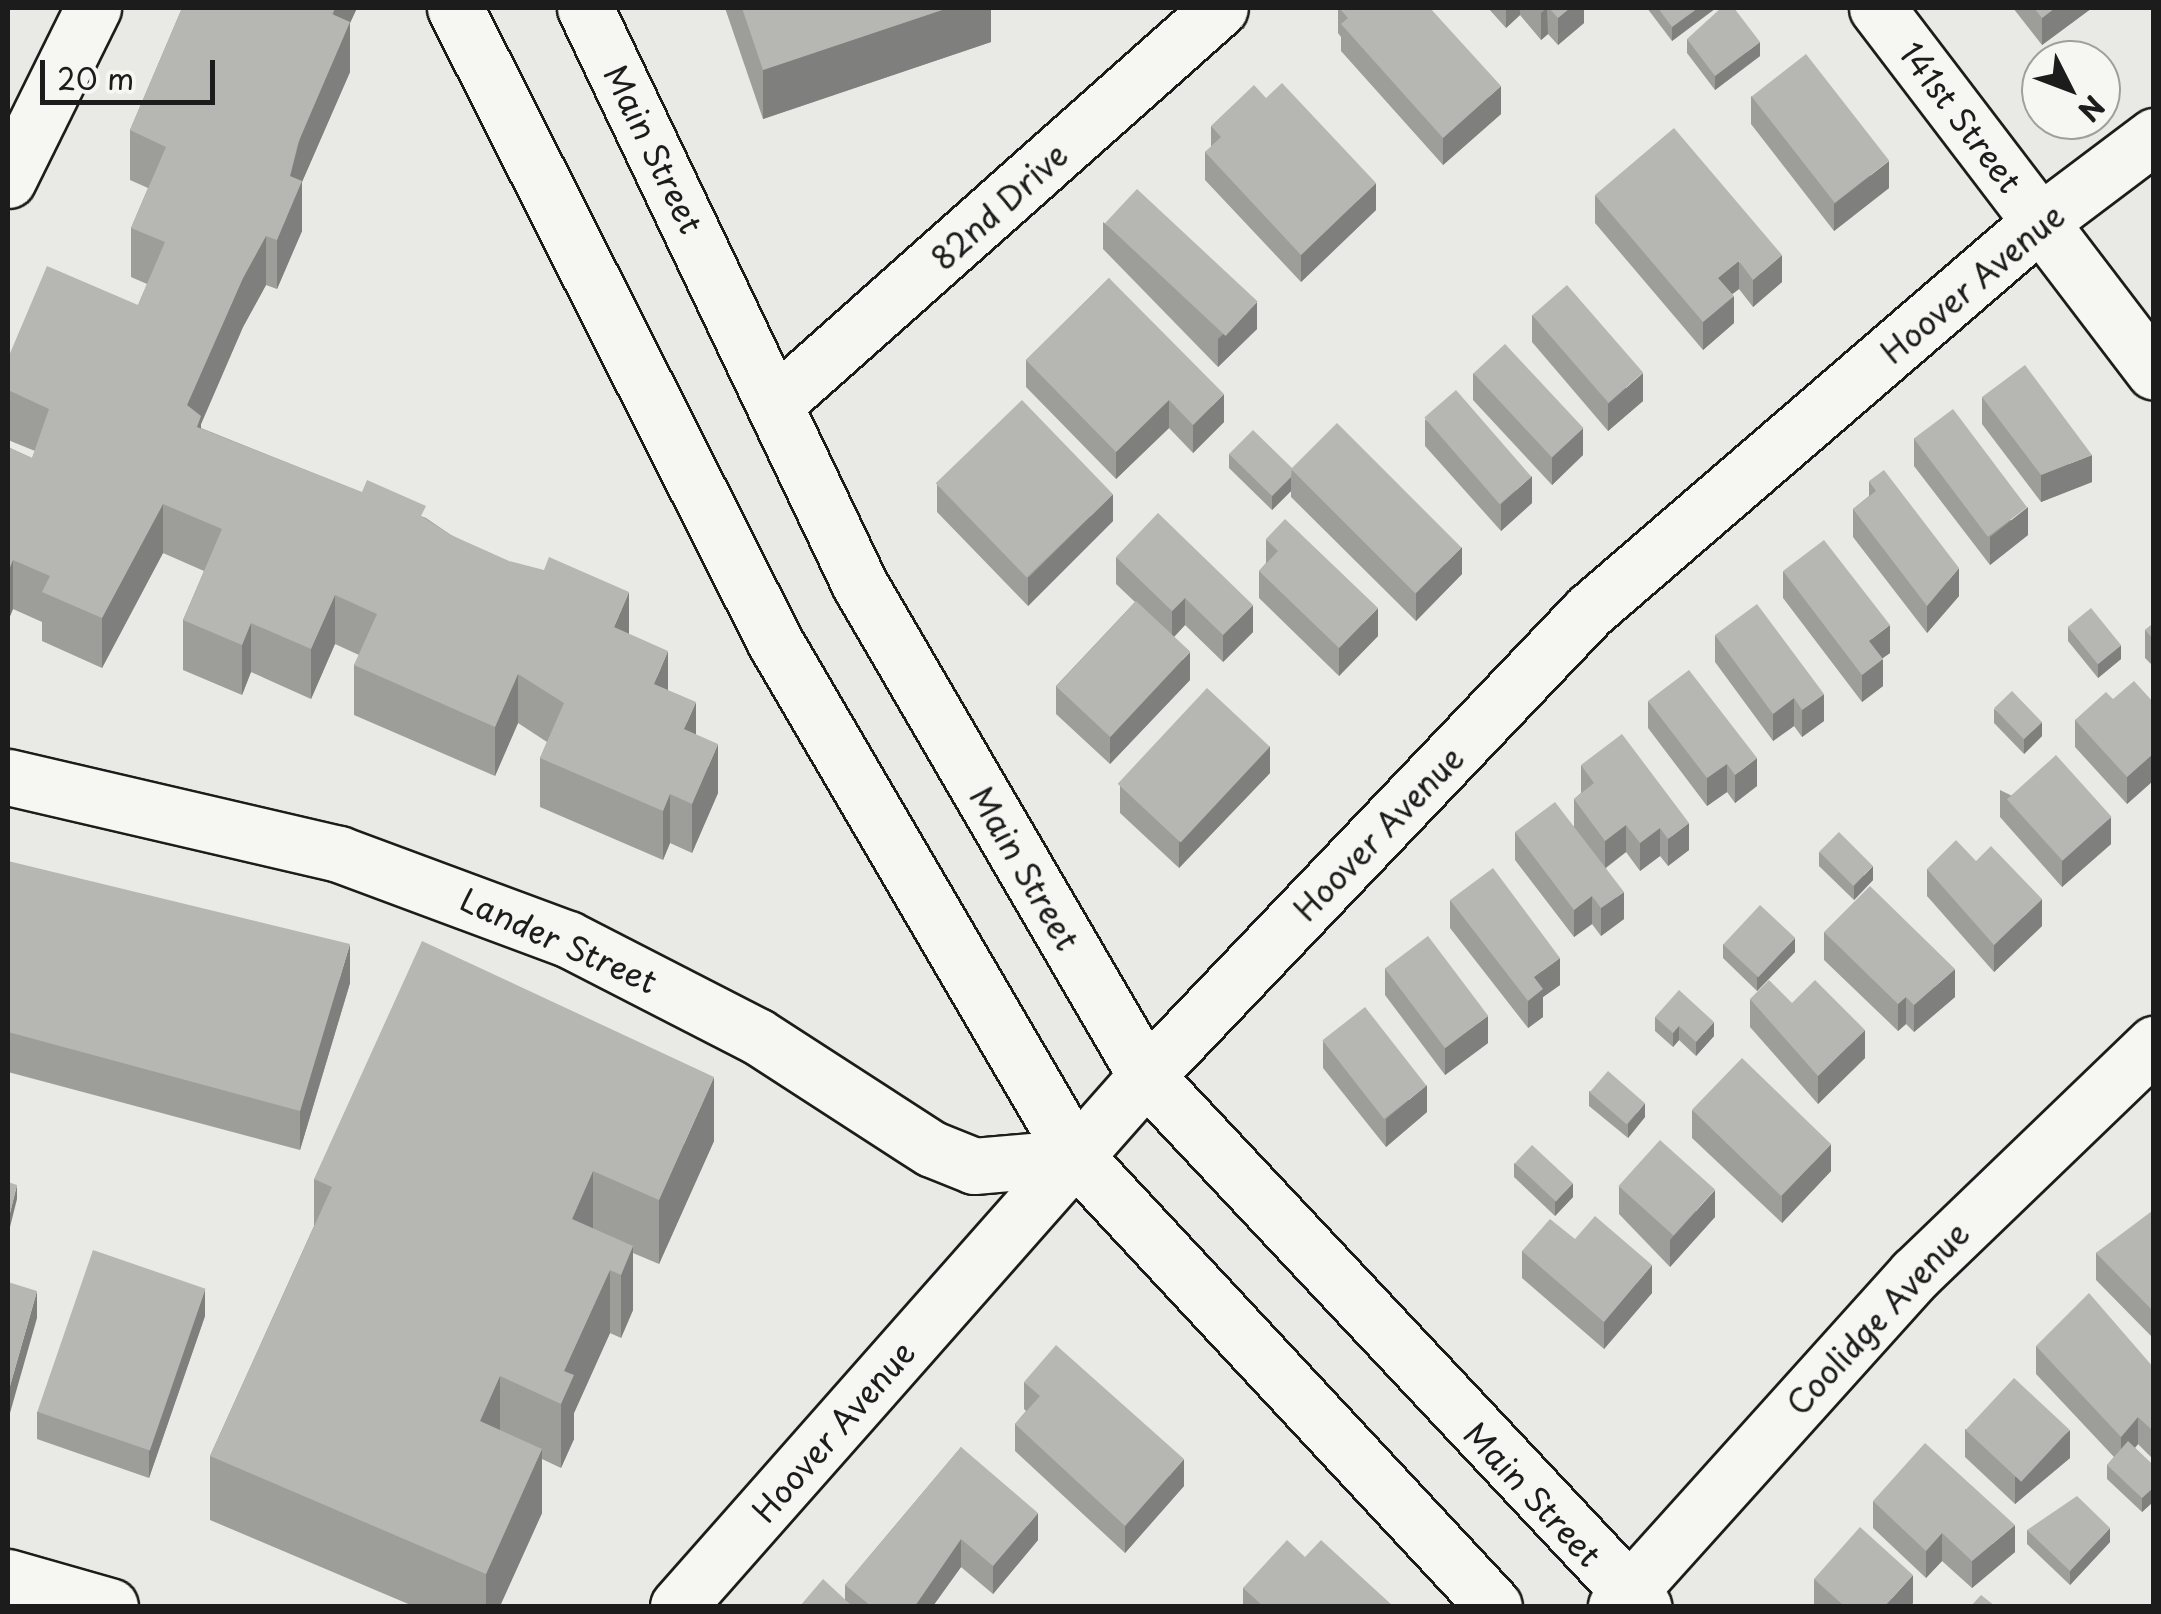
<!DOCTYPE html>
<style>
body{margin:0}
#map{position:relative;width:2161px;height:1614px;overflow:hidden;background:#e9e9e5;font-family:"Playpen Sans",sans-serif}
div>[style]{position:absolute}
.roads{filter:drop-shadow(2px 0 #1c1c1c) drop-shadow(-2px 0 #1c1c1c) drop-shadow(0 2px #1c1c1c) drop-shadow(0 -2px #1c1c1c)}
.minor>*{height:55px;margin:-27.5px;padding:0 27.5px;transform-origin:27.5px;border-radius:27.5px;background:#f6f6f2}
.major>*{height:55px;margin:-27.5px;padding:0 27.5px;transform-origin:27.5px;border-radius:27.5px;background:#f6f6f2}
.wall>*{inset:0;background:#9d9d9a}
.shaded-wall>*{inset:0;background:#7f7f7d}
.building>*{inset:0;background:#b6b6b3;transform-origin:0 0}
span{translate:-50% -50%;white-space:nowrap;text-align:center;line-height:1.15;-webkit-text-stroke:8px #f6f6f2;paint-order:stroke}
.street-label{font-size:32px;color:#1c1c1c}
.frame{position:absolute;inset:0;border:10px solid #1c1c1c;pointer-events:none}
.north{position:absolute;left:2021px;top:40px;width:100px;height:100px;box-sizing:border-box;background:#f6f6f2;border:2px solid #9f9f9c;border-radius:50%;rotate:132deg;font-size:28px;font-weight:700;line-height:40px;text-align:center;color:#1c1c1c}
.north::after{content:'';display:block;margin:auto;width:35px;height:45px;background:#1c1c1c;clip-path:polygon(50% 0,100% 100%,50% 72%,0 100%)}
.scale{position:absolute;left:40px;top:60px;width:175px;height:45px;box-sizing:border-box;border:5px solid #1c1c1c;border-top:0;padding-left:12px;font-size:30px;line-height:35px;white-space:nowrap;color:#1c1c1c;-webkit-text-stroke:8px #f6f6f2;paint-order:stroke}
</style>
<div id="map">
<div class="roads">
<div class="minor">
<i style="left:1877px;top:8px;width:457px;rotate:52.7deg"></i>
<i style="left:8px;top:180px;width:192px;rotate:-63.7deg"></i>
<i style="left:776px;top:403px;width:594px;rotate:-41.66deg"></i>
<i style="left:8px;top:777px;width:340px;rotate:13.1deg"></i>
<i style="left:339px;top:854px;width:244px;rotate:20.4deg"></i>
<i style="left:568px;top:939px;width:212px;rotate:27.2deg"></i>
<i style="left:757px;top:1036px;width:208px;rotate:32.9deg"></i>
<i style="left:932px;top:1149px;width:45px;rotate:22deg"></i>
<i style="left:974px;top:1166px;width:102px;rotate:-5deg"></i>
<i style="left:8px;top:1577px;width:106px;rotate:15.9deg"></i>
<i style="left:678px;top:1606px;width:707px;rotate:-48.55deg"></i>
<i style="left:1146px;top:1076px;width:642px;rotate:-46.39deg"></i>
<i style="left:1589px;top:611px;width:596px;rotate:-40.78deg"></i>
<i style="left:2040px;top:222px;width:143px;rotate:-37deg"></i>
<i style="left:1616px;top:1606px;width:447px;rotate:-48deg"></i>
<i style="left:1915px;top:1274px;width:332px;rotate:-43.9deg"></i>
</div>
<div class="major">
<i style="left:455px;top:8px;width:710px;rotate:63.22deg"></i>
<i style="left:775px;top:642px;width:597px;rotate:59.7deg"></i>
<i style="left:1076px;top:1157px;width:613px;rotate:47.05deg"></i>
<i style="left:585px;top:8px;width:639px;rotate:64.52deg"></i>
<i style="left:860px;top:585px;width:568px;rotate:59.78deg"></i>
<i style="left:1146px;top:1076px;width:727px;rotate:46.84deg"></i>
</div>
</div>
<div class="wall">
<i style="clip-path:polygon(182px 8px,357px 8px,350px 23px,350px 72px,302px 182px,302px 231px,277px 289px,266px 285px,243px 327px,201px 424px,201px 428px,426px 518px,451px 535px,629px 634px,696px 735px,718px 793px,692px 853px,670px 843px,663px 860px,540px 807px,540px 758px,547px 742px,518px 723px,495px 776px,354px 715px,354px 665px,359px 655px,335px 644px,311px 699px,251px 672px,242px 695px,183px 670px,183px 620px,204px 571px,163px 553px,102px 668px,42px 641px,42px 622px,13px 609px,8px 621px,8px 447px,32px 458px,35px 451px,8px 440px,8px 358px,138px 305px,147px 284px,131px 277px,131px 228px,148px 188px,130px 180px,130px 130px)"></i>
<i style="clip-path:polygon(725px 8px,991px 8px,991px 42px,763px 119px)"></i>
<i style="clip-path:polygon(1338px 8px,1420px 8px,1501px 114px,1443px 165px,1341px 51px,1341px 37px,1338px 33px)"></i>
<i style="clip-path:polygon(1488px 8px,1584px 8px,1584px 23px,1558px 45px,1548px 34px,1541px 40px,1520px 15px,1506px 28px)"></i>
<i style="clip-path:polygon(1647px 8px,1716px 8px,1672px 41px)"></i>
<i style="clip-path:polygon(2013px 8px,2092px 8px,2042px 45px)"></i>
<i style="clip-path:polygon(1687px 39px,1760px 56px,1715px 90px,1687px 53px)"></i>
<i style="clip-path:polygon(1751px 96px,1889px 188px,1834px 231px,1751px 124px)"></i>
<i style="clip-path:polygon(1211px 126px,1376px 210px,1301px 282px,1205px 180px,1205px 152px,1211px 147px)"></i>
<i style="clip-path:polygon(1595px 195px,1782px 282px,1753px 307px,1739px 289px,1732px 294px,1734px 323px,1703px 350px,1595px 223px)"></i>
<i style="clip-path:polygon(1103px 222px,1257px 329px,1218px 367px,1103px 249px)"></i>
<i style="clip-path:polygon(1109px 278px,1224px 422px,1193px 453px,1169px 428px,1116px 479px,1026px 387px,1026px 360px)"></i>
<i style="clip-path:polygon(1532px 315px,1643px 401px,1608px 431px,1532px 342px)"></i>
<i style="clip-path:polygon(1473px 373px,1583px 455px,1552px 485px,1473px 400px)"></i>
<i style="clip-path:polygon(1982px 397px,2092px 482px,2041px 502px,1982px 424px)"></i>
<i style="clip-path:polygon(1425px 419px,1532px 503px,1501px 531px,1425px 446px)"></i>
<i style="clip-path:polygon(1914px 438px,2028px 535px,1990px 565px,1914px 466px)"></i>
<i style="clip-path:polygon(1229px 454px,1292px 468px,1462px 574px,1416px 621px,1291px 497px,1291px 491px,1272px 510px,1229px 468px)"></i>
<i style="clip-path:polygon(1869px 481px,1959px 596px,1927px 633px,1853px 537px,1853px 509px,1869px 496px)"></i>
<i style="clip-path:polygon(937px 485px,1113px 521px,1028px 606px,937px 512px)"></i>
<i style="clip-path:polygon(1266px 539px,1378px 636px,1339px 676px,1259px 598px,1259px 571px,1266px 563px)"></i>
<i style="clip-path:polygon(1116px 557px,1253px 632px,1223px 662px,1185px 625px,1174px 637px,1190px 680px,1110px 764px,1056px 714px,1056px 686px,1135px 602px,1116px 584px)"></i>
<i style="clip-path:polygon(1783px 571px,1890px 653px,1882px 658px,1883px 686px,1862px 702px,1783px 598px)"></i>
<i style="clip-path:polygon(2154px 623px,2154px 667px,2145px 658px,2145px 630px)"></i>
<i style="clip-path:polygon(2068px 627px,2121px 659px,2098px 678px,2068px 641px)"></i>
<i style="clip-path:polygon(1715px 635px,1824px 721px,1802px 737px,1794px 726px,1773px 741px,1715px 662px)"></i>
<i style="clip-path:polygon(2113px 699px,2154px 703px,2154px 780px,2127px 804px,2075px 747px,2075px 720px)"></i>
<i style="clip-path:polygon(1648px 701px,1757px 786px,1735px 803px,1727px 792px,1707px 806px,1648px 728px)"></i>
<i style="clip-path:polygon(1994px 709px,2042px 736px,2024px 754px,1994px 723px)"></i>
<i style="clip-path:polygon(1581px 765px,1689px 850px,1668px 866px,1660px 856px,1640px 871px,1626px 852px,1606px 868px,1624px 919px,1601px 936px,1592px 924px,1574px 937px,1515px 860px,1515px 832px,1574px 826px,1574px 799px,1581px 793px)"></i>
<i style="clip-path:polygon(1270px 773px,1179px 868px,1120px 813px,1120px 786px)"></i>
<i style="clip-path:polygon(2000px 790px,2111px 844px,2062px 887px,2000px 817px)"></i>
<i style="clip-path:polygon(1819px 852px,1873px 880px,1854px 900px,1819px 866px)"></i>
<i style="clip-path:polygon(8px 861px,350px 983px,300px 1150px,8px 1072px)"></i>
<i style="clip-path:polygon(1927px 869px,2042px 926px,1994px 972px,1927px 896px)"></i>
<i style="clip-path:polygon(1450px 900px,1560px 985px,1543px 997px,1543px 1017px,1528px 1028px,1450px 928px)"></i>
<i style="clip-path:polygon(1824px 932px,1955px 997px,1914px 1032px,1906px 1024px,1898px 1031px,1824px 960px)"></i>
<i style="clip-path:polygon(1723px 944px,1795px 952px,1757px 991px,1723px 958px)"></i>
<i style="clip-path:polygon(1385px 968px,1488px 1043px,1445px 1075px,1385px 995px)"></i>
<i style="clip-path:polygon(1750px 999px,1792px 1003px,1865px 1058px,1818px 1104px,1750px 1027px)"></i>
<i style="clip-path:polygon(1655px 1017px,1714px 1036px,1696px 1056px,1679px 1040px,1673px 1047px,1655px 1031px)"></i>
<i style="clip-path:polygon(1323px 1041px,1427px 1112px,1386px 1147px,1323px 1068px)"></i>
<i style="clip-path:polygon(1589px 1091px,1645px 1117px,1628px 1138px,1589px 1106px)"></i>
<i style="clip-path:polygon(1692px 1110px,1831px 1171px,1782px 1223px,1692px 1138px)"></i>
<i style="clip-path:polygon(714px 1141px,659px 1264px,633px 1253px,633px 1310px,621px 1338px,610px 1333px,574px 1413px,574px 1439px,561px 1468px,542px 1459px,542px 1513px,500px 1606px,413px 1606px,210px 1520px,210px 1456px,314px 1226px,314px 1179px)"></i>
<i style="clip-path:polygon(1514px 1163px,1573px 1197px,1555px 1216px,1514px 1177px)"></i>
<i style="clip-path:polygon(1619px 1186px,1715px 1217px,1670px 1267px,1619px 1214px)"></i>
<i style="clip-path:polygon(2154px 1212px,2154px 1339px,2096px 1280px,2096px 1253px)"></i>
<i style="clip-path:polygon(1575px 1239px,1652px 1293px,1604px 1349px,1522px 1278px,1522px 1251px)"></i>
<i style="clip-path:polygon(205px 1316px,149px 1478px,37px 1439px,37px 1412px)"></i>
<i style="clip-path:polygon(2036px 1346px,2154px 1368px,2152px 1458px,2138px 1444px,2135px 1448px,2154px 1466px,2154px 1501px,2142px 1512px,2107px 1479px,2107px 1465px,2114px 1457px,2036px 1374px)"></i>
<i style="clip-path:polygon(1024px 1382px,1184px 1486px,1125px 1553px,1015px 1451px,1015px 1424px,1026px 1411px,1024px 1409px)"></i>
<i style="clip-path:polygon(1965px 1429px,2070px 1458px,2015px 1504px,1965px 1457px)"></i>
<i style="clip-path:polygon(961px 1447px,1038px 1540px,993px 1594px,961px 1567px,933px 1606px,800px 1606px,845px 1600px,845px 1585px)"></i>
<i style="clip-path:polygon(1873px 1501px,2015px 1552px,1972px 1588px,1942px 1561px,1926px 1578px,1873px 1528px)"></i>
<i style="clip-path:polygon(2027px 1530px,2110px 1542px,2070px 1585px,2027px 1544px)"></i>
<i style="clip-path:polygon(1305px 1557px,1393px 1606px,1243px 1606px,1243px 1588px)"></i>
<i style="clip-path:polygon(1814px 1579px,1913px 1603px,1910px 1606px,1814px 1606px)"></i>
</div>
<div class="shaded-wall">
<i style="clip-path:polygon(335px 8px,357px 8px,350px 23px,350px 72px,302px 182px,302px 231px,277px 289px,277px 240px,290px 176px)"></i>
<i style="clip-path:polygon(948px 8px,991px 8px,991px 42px,763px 119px,763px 70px)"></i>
<i style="clip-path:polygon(1506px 8px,1520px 8px,1520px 15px,1506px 28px)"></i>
<i style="clip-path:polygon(1547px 8px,1548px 34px,1541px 40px,1541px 13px)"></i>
<i style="clip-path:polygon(1570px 8px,1584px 8px,1584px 23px,1558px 45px,1558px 18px)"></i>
<i style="clip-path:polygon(1698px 8px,1716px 8px,1672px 41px,1672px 27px)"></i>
<i style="clip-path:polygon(2055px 8px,2092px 8px,2042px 45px,2042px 18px)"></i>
<i style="clip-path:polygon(1760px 42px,1760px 56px,1715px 90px,1715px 76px)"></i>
<i style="clip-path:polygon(1501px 86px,1501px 114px,1443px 165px,1443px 138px)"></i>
<i style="clip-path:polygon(1889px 161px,1889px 188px,1834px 231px,1834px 204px)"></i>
<i style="clip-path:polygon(1376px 183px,1376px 210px,1301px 282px,1301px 255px)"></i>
<i style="clip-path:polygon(266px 236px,266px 285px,243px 327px,201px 424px,201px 466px,187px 405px,243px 278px)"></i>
<i style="clip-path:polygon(1782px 255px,1782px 282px,1753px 307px,1753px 280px)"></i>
<i style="clip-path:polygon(1739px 261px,1739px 289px,1718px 305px,1718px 278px)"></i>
<i style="clip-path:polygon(1734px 296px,1734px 323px,1703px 350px,1703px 322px)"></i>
<i style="clip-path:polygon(1257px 302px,1257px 329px,1218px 367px,1218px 339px)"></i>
<i style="clip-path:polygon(1643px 373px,1643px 401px,1608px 431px,1608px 404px)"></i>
<i style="clip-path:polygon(1224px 394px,1224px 422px,1193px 453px,1193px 425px)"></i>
<i style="clip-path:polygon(1169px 400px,1169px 428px,1116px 479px,1116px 452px)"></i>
<i style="clip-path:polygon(1583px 428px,1583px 455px,1552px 485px,1552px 457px)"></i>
<i style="clip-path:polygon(2092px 455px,2092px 482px,2041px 502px,2041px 475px)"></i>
<i style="clip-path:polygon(1532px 476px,1532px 503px,1501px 531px,1501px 504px)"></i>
<i style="clip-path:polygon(1291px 477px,1291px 491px,1272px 510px,1272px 496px)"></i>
<i style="clip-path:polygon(1113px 494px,1113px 521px,1028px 606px,1028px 578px)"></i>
<i style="clip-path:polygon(163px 504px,163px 553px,102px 668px,102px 618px)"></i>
<i style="clip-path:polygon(2028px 507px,2028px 535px,1990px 565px,1990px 537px)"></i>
<i style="clip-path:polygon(1462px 547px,1462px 574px,1416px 621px,1416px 593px)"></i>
<i style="clip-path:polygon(13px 560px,13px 609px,8px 621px,8px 572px)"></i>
<i style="clip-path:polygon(1959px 568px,1959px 596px,1927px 633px,1927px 606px)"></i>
<i style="clip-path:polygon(629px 592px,629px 641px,614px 627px)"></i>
<i style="clip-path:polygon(335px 595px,335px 644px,311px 699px,311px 649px)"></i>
<i style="clip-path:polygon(1185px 598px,1185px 625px,1172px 639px,1172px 611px)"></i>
<i style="clip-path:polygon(1253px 605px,1253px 632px,1223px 662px,1223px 635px)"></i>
<i style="clip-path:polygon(1378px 608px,1378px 636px,1339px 676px,1339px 648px)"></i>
<i style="clip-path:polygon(251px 623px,251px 672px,242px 695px,242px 645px)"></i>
<i style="clip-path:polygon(1890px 625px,1890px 653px,1869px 668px,1869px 641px)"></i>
<i style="clip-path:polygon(2121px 645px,2121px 659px,2098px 678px,2098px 664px)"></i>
<i style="clip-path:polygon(668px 651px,668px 700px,654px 684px)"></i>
<i style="clip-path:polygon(1190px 652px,1190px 680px,1110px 764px,1110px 737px)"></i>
<i style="clip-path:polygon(1883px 659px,1883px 686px,1862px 702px,1862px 675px)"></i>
<i style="clip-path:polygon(518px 674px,518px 723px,495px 776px,495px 727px)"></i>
<i style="clip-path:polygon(1824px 694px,1824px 721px,1802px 737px,1802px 710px)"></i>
<i style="clip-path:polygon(1794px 698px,1794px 726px,1773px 741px,1773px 714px)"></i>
<i style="clip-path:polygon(696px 702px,696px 752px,684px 729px)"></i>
<i style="clip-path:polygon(2042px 722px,2042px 736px,2024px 754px,2024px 739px)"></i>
<i style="clip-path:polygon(718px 744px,718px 793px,692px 853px,692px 804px)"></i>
<i style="clip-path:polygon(1270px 746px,1270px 773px,1179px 868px,1179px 841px)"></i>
<i style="clip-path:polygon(2154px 753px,2154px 780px,2127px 804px,2127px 777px)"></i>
<i style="clip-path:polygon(1757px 758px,1757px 786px,1735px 803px,1735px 775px)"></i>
<i style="clip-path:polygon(1727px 764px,1727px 792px,1707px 806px,1707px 778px)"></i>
<i style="clip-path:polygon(670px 794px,670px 843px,663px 860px,663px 811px)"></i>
<i style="clip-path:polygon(2111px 817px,2111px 844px,2062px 887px,2062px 859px)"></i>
<i style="clip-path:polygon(1689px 823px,1689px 850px,1668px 866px,1668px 839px)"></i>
<i style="clip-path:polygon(1626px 825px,1626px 852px,1605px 868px,1605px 841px)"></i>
<i style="clip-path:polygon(1660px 828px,1660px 856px,1640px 871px,1640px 843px)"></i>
<i style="clip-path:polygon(1873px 866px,1873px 880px,1854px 900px,1854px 886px)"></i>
<i style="clip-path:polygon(1624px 892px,1624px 919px,1601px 936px,1601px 908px)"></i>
<i style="clip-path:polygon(1592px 896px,1592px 924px,1574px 937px,1574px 910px)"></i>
<i style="clip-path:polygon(2042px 899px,2042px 926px,1994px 972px,1994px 945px)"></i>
<i style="clip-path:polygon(1795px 938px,1795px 952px,1757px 991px,1757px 977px)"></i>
<i style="clip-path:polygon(350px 944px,350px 983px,300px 1150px,300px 1111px)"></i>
<i style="clip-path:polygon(1560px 958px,1560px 985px,1543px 997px,1543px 1017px,1528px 1028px,1528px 1001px,1534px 977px)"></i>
<i style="clip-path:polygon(1955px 969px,1955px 997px,1914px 1032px,1914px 1005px)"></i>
<i style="clip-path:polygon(1906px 997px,1906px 1024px,1898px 1031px,1898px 1004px)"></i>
<i style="clip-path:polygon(1488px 1016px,1488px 1043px,1445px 1075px,1445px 1047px)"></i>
<i style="clip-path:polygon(1714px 1022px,1714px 1036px,1696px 1056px,1696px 1042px)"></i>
<i style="clip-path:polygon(1679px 1026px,1679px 1040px,1673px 1047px,1673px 1033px)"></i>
<i style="clip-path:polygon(1865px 1030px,1865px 1058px,1818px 1104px,1818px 1076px)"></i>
<i style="clip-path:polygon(714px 1077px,714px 1141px,659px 1264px,659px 1200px)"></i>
<i style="clip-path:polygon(1427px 1085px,1427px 1112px,1386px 1147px,1386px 1119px)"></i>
<i style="clip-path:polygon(1645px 1103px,1645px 1117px,1628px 1138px,1628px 1124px)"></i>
<i style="clip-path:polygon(1831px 1144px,1831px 1171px,1782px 1223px,1782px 1195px)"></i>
<i style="clip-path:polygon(593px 1171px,593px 1235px,572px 1219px)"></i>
<i style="clip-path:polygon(1573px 1183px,1573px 1197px,1555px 1216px,1555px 1202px)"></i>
<i style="clip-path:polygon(17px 1185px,17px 1199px,8px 1235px,8px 1221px)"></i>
<i style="clip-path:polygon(1715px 1190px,1715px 1217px,1670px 1267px,1670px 1240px)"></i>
<i style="clip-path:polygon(633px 1246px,633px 1310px,621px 1338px,621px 1275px)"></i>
<i style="clip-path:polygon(1652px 1265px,1652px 1293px,1604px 1349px,1604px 1322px)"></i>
<i style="clip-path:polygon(610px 1270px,610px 1333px,574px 1413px,574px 1439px,561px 1468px,561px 1404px,564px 1371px)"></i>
<i style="clip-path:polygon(205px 1289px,205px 1316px,149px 1478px,149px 1450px)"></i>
<i style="clip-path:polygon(37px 1291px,37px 1318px,8px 1420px,8px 1393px)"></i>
<i style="clip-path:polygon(500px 1376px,500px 1439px,480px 1421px)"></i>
<i style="clip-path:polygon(2138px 1417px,2138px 1444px,2121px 1464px,2121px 1437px)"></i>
<i style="clip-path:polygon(2070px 1430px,2070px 1458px,2015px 1504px,2015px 1477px)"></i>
<i style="clip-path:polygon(542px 1449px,542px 1513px,500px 1606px,486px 1606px,486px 1574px)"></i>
<i style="clip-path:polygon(1184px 1459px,1184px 1486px,1125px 1553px,1125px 1526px)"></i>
<i style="clip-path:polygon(2154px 1487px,2154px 1501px,2142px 1512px,2142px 1498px)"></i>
<i style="clip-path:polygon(1038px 1513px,1038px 1540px,993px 1594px,993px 1566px)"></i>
<i style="clip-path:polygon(2015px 1525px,2015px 1552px,1972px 1588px,1972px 1561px)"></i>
<i style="clip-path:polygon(2110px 1528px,2110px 1542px,2070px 1585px,2070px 1571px)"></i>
<i style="clip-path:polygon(1942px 1533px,1942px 1561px,1926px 1578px,1926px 1551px)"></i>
<i style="clip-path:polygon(961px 1539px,961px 1567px,933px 1606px,915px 1606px)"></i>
<i style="clip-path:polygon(1913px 1575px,1913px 1603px,1910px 1606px,1885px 1606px)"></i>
</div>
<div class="building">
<i style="clip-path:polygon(182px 8px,243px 9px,244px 8px,335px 8px,332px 14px,350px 22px,298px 143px,290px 176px,302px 181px,277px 240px,266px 236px,243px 278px,187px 405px,201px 416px,197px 427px,362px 492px,367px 480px,426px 506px,421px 516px,451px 535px,509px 561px,544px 570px,549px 557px,629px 592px,614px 627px,668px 651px,654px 684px,696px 702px,684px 729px,718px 744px,692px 804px,670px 794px,663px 811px,540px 758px,564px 703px,518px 674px,495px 727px,354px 665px,377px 614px,335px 595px,311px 649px,251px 623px,242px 645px,183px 620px,222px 529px,163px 504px,102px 618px,42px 592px,50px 576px,13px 560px,8px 572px,8px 447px,32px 458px,49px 409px,8px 390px,8px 358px,47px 266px,138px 305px,165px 242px,131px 228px,166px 147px,130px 130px)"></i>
<i style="clip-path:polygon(742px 8px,948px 8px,763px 70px)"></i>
<i style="clip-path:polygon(1339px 8px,1420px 8px,1422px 9px,1430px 8px,1501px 86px,1443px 138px,1341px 24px,1348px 18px)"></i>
<i style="clip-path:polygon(1549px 8px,1570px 8px,1558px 18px)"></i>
<i style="clip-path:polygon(1658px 8px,1698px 8px,1672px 27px)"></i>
<i style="clip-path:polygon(1721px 8px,1734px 8px,1760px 42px,1715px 76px,1687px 39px)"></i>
<i style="clip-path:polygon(2034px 8px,2055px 8px,2042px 18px)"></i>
<i style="left:1806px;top:54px;width:135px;height:69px;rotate:52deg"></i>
<i style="clip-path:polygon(1282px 83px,1376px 183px,1301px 255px,1205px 152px,1221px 137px,1211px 126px,1254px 85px,1266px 98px)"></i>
<i style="clip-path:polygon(1674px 128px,1782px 255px,1753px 280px,1739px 261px,1718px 278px,1734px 296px,1703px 322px,1595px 195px)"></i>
<i style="left:1137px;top:189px;width:165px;height:47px;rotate:43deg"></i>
<i style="clip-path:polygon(1109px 278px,1224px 394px,1193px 425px,1169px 400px,1116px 452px,1026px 360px)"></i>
<i style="left:1567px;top:285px;width:116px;height:46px;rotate:49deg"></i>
<i style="left:1505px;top:344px;width:115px;height:43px;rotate:47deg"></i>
<i style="clip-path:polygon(2025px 365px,2092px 455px,2041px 475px,1982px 397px)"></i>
<i style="left:1456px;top:390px;width:115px;height:42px;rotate:49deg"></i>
<i style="left:1022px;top:400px;width:131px;height:120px;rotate:46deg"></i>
<i style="left:1953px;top:409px;width:123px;height:49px;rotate:53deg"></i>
<i style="left:1337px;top:423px;width:176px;height:65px;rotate:45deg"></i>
<i style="clip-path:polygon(1253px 430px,1292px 468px,1291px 477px,1272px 496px,1229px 454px)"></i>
<i style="clip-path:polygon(1884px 470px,1959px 568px,1927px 606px,1853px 509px,1876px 491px,1869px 481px)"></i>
<i style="clip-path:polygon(1158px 513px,1253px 605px,1223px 635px,1185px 598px,1172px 611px,1116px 557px)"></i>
<i style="clip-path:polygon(1285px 519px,1378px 608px,1339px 648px,1259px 571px,1278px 551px,1266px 539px)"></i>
<i style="clip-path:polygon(1824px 540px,1890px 625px,1869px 641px,1883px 659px,1862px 675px,1783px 571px)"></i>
<i style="left:1136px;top:601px;width:74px;height:117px;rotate:43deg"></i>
<i style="clip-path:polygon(1757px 604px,1824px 694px,1802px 710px,1794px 698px,1773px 714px,1715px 635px)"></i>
<i style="left:2091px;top:608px;width:48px;height:30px;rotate:51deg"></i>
<i style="clip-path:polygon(2154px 623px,2154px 640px,2145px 630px)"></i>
<i style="clip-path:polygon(1689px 670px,1757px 758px,1735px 775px,1727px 764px,1707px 778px,1648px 701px)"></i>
<i style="clip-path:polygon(2134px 681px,2154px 703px,2154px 753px,2127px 777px,2075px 720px,2106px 692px,2113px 699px)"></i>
<i style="left:1207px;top:688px;width:86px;height:131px;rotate:43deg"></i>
<i style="left:2012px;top:691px;width:43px;height:25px;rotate:46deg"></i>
<i style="clip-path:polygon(1622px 734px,1689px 823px,1668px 839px,1660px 828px,1640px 843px,1626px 825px,1605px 841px,1574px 799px,1594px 783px,1581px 765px)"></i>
<i style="left:2056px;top:755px;width:83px;height:66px;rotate:48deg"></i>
<i style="clip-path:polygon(1555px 802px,1624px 892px,1601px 908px,1592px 896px,1574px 910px,1515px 832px)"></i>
<i style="left:1839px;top:832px;width:48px;height:28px;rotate:45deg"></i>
<i style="clip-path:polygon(1956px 840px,1976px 861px,1991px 846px,2042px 899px,1994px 945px,1927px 869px)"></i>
<i style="clip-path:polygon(8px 861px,350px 944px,300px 1111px,8px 1032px)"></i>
<i style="clip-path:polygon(1493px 868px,1560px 958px,1534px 977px,1543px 989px,1528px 1001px,1450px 900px)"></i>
<i style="clip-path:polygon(1870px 886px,1955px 969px,1914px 1005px,1906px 997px,1898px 1004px,1824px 932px)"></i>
<i style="left:1760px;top:905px;width:48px;height:54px;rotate:43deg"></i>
<i style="left:1428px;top:936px;width:100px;height:54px;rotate:53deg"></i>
<i style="clip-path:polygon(422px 941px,714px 1077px,659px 1200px,593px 1171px,572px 1219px,633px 1246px,621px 1275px,610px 1270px,564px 1371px,574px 1375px,561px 1404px,500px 1376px,480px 1421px,542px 1449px,486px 1574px,210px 1456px,332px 1187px,314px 1179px)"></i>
<i style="clip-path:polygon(1769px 980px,1792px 1003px,1815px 980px,1865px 1030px,1818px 1076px,1750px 999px)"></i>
<i style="clip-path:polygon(1679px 990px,1714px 1022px,1696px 1042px,1679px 1026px,1673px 1033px,1655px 1017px)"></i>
<i style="left:1365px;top:1007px;width:100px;height:54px;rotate:52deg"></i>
<i style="left:1742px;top:1058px;width:124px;height:72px;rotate:44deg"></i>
<i style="left:1608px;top:1071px;width:49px;height:28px;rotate:41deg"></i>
<i style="left:1660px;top:1140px;width:74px;height:62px;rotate:42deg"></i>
<i style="left:1532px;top:1145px;width:56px;height:25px;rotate:43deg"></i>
<i style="clip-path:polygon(8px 1182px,17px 1185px,8px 1221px)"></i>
<i style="clip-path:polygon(2152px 1211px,2154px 1212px,2154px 1312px,2096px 1253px)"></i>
<i style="clip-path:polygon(1595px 1216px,1652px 1265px,1604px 1322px,1522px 1251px,1550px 1219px,1575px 1239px)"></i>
<i style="left:93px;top:1250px;width:119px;height:171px;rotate:19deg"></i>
<i style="clip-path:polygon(8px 1282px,37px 1291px,8px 1393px)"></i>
<i style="clip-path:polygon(2089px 1293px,2154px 1368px,2152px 1430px,2138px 1417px,2121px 1437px,2036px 1346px)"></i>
<i style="clip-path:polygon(1056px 1345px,1184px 1459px,1125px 1526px,1015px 1424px,1040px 1396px,1024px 1382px)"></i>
<i style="left:2014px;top:1378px;width:76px;height:71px;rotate:43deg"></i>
<i style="clip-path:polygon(2128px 1441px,2154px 1466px,2154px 1487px,2142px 1498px,2107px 1465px)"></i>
<i style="clip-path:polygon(1925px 1443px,2015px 1525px,1972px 1561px,1942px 1533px,1926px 1551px,1873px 1501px)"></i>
<i style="clip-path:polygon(961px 1447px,1038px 1513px,993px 1566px,961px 1539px,915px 1606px,871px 1606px,845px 1585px)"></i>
<i style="clip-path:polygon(2077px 1496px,2110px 1528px,2070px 1571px,2027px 1530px)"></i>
<i style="clip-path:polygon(1860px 1527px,1913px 1575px,1885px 1606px,1844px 1606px,1814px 1579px)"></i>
<i style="clip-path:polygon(1287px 1540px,1305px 1557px,1321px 1540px,1393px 1606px,1263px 1606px,1243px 1588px)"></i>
<i style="clip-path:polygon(823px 1579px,852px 1606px,800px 1606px)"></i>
<i style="clip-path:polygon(1981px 1595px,1995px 1606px,1971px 1606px)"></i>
</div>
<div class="street-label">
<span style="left:1961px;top:117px;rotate:53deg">141st Street</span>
<span style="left:654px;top:149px;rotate:64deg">Main Street</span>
<span style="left:999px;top:206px;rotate:-42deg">82nd Drive</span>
<span style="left:1972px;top:283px;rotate:-40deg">Hoover Avenue</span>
<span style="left:1378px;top:833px;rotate:-46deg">Hoover Avenue</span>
<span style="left:1025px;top:868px;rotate:60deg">Main Street</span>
<span style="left:559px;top:940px;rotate:24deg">Lander Street</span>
<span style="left:1877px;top:1318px;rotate:-47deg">Coolidge Avenue</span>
<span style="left:833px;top:1431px;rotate:-49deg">Hoover Avenue</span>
<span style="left:1533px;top:1494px;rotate:47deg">Main Street</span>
</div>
<div class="frame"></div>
<div class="north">N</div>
<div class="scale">20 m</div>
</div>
